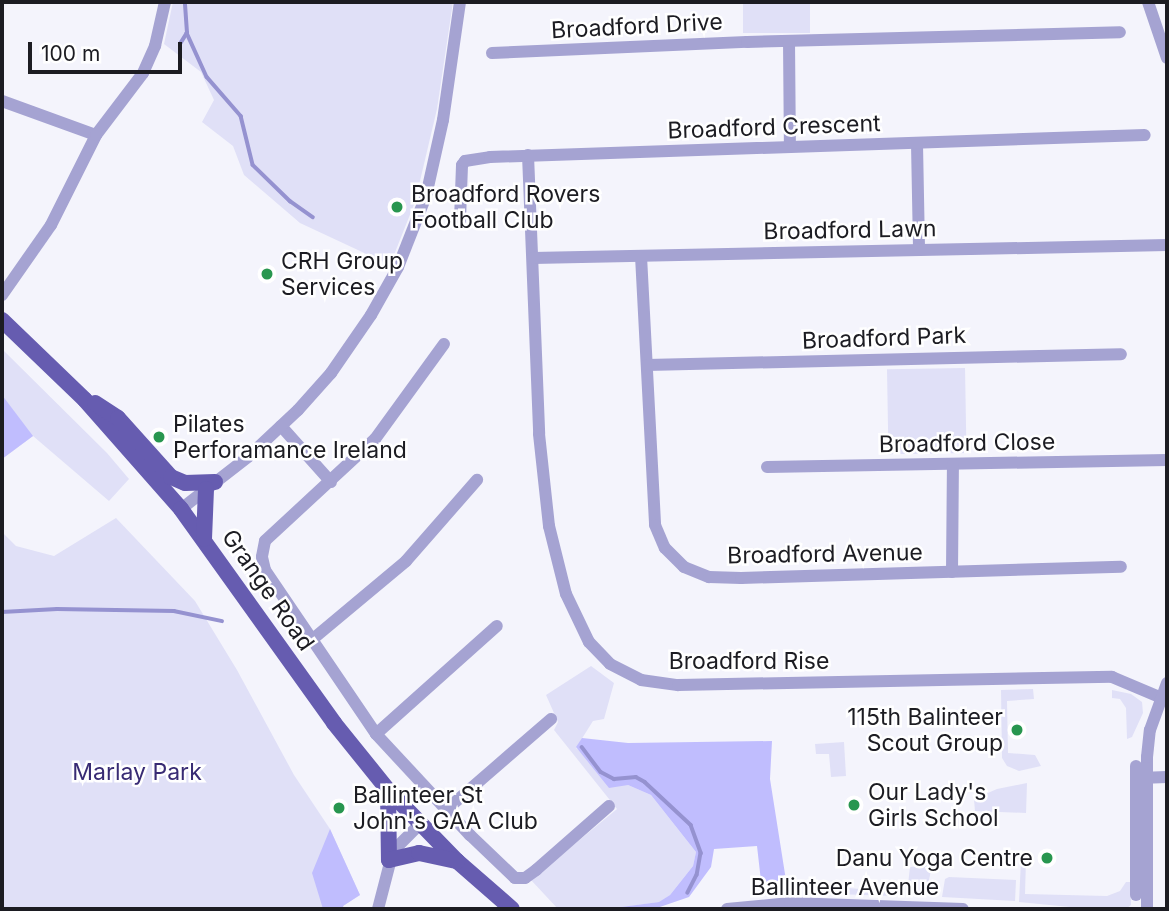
<!DOCTYPE html>
<style>
body{margin:0}
#map{position:relative;width:1169px;height:911px;overflow:hidden;background:#f4f4fc;font-family:Inter,sans-serif}
div>[style]{position:absolute}
.green>*{inset:0;background:#e0e0f7;transform-origin:0 0}
.forest>*{inset:0;background:#c0bdfe}
.stream>*{height:3.5px;margin:-1.75px;padding:0 1.75px;transform-origin:1.75px;border-radius:1.75px;background:#9592d0}
.minor>*{height:12px;margin:-6px;padding:0 6px;transform-origin:6px;border-radius:6px;background:#a5a3d2}
.major>*{height:16px;margin:-8px;padding:0 8px;transform-origin:8px;border-radius:8px;background:#665cb0}
.dots>*{width:19px;height:19px;translate:-50% -50%;box-sizing:border-box;border:4px solid #fff;border-radius:50%}
span{translate:-50% -50%;white-space:nowrap;text-align:center;line-height:1.15;-webkit-text-stroke:5px #fff;paint-order:stroke}
.street-label{font-size:23px;color:#1c1c22}
.poi-label{font-size:23px;color:#1c1c22}
.left{translate:0 -50%;text-align:left}
.right{translate:-100% -50%;text-align:right}
.park-label{font-size:23px;color:#382b74}
.frame{position:absolute;inset:0;border:4px solid #1c1c22;pointer-events:none}
.scale{position:absolute;left:28px;top:42px;width:154px;height:32px;box-sizing:border-box;border:4px solid #1c1c22;border-top:0;padding-left:9px;font-size:21px;line-height:24px;white-space:nowrap;color:#1c1c22;-webkit-text-stroke:5px #fff;paint-order:stroke}
</style>
<div id="map">
<div class="green">
<i style="clip-path:polygon(173px 2px,453px 2px,437px 109px,415px 202px,390px 265px,300px 223px,244px 175px,233px 146px,202px 122px,214px 100px,201px 72px,164px 44px)"></i>
<i style="left:743px;top:2px;width:67px;height:31px"></i>
<i style="clip-path:polygon(2px 349px,107px 453px,129px 479px,109px 501px,33px 436px,2px 459px)"></i>
<i style="left:965px;top:368px;width:85px;height:78px;rotate:89deg"></i>
<i style="clip-path:polygon(116px 518px,195px 601px,237px 670px,294px 775px,330px 829px,360px 895px,343px 906px,344px 909px,2px 909px,2px 532px,16px 546px,54px 556px)"></i>
<i style="clip-path:polygon(591px 666px,614px 683px,604px 719px,593px 721px,576px 748px,628px 785px,651px 795px,696px 852px,693px 866px,670px 895px,660px 902px,606px 909px,558px 909px,531px 880px,617px 809px,554px 730px,558px 722px,546px 695px)"></i>
<i style="clip-path:polygon(1033px 689px,1034px 699px,1007px 701px,1008px 753px,1035px 755px,1041px 766px,1019px 771px,1007px 766px,1002px 758px,1001px 690px)"></i>
<i style="clip-path:polygon(1112px 690px,1131px 694px,1142px 702px,1143px 713px,1132px 737px,1127px 739px,1126px 708px,1120px 699px,1112px 698px)"></i>
<i style="clip-path:polygon(844px 742px,846px 776px,831px 777px,829px 754px,816px 754px,815px 744px)"></i>
<i style="clip-path:polygon(1027px 783px,1026px 813px,975px 811px,974px 799px,997px 789px)"></i>
<i style="clip-path:polygon(1021px 860px,1026px 860px,1025px 894px,1107px 896px,1120px 891px,1126px 882px,1131px 882px,1131px 905px,1126px 909px,1090px 909px,1019px 902px)"></i>
<i style="clip-path:polygon(932px 865px,926px 895px,907px 894px,910px 867px)"></i>
<i style="clip-path:polygon(949px 877px,1016px 880px,1015px 901px,942px 897px,945px 879px)"></i>
<i style="clip-path:polygon(808px 886px,848px 888px,897px 892px,894px 896px,804px 893px)"></i>
</div>
<div class="forest">
<i style="clip-path:polygon(2px 395px,33px 436px,2px 459px)"></i>
<i style="clip-path:polygon(582px 738px,628px 743px,772px 741px,770px 779px,788px 893px,762px 890px,757px 846px,714px 849px,711px 867px,689px 897px,654px 909px,606px 909px,659px 902px,670px 895px,693px 866px,696px 852px,651px 795px,628px 785px,609px 788px,576px 747px)"></i>
<i style="clip-path:polygon(330px 829px,360px 895px,343px 906px,344px 909px,323px 909px,312px 873px)"></i>
</div>
<div class="stream">
<i style="left:187px;top:33px;width:48px;rotate:65.6deg"></i>
<i style="left:207px;top:77px;width:52px;rotate:48.9deg"></i>
<i style="left:241px;top:116px;width:50px;rotate:76.2deg"></i>
<i style="left:253px;top:165px;width:52px;rotate:44.2deg"></i>
<i style="left:290px;top:201px;width:28px;rotate:35deg"></i>
<i style="left:180px;top:44px;width:13px;rotate:-58deg"></i>
<i style="left:187px;top:33px;width:31px;rotate:-94deg"></i>
<i style="left:2px;top:612px;width:55px;rotate:-3.1deg"></i>
<i style="left:57px;top:609px;width:117px;rotate:1deg"></i>
<i style="left:174px;top:611px;width:49px;rotate:11.8deg"></i>
<i style="left:582px;top:747px;width:31px;rotate:53deg"></i>
<i style="left:601px;top:772px;width:15px;rotate:28deg"></i>
<i style="left:614px;top:779px;width:22px;rotate:-5deg"></i>
<i style="left:636px;top:777px;width:10px;rotate:29deg"></i>
<i style="left:645px;top:782px;width:63px;rotate:43.1deg"></i>
<i style="left:691px;top:825px;width:30px;rotate:70deg"></i>
<i style="left:701px;top:853px;width:22px;rotate:100deg"></i>
<i style="left:697px;top:875px;width:20px;rotate:117deg"></i>
</div>
<div class="minor">
<i style="left:1148px;top:2px;width:59px;rotate:71.3deg"></i>
<i style="left:789px;top:41px;width:105px;rotate:89.5deg"></i>
<i style="left:492px;top:53px;width:255px;rotate:-2.5deg"></i>
<i style="left:747px;top:42px;width:373px;rotate:-1.5deg"></i>
<i style="left:2px;top:101px;width:100px;rotate:19.9deg"></i>
<i style="left:917px;top:144px;width:105px;rotate:88.9deg"></i>
<i style="left:528px;top:155px;width:279px;rotate:87.7deg"></i>
<i style="left:539px;top:434px;width:93px;rotate:83.8deg"></i>
<i style="left:549px;top:526px;width:70px;rotate:76deg"></i>
<i style="left:566px;top:594px;width:53px;rotate:64.4deg"></i>
<i style="left:589px;top:642px;width:30px;rotate:46deg"></i>
<i style="left:610px;top:664px;width:35px;rotate:27deg"></i>
<i style="left:641px;top:680px;width:37px;rotate:8deg"></i>
<i style="left:678px;top:685px;width:434px;rotate:-1.1deg"></i>
<i style="left:1112px;top:677px;width:54px;rotate:22.8deg"></i>
<i style="left:460px;top:220px;width:55px;rotate:-87.9deg"></i>
<i style="left:462px;top:165px;width:5px;rotate:-53deg"></i>
<i style="left:465px;top:161px;width:25px;rotate:-9deg"></i>
<i style="left:490px;top:157px;width:655px;rotate:-1.92deg"></i>
<i style="left:641px;top:256px;width:269px;rotate:87deg"></i>
<i style="left:655px;top:525px;width:25px;rotate:67deg"></i>
<i style="left:665px;top:548px;width:27px;rotate:45deg"></i>
<i style="left:684px;top:567px;width:27px;rotate:22deg"></i>
<i style="left:709px;top:577px;width:32px;rotate:2deg"></i>
<i style="left:741px;top:578px;width:380px;rotate:-1.7deg"></i>
<i style="left:533px;top:258px;width:634px;rotate:-1.17deg"></i>
<i style="left:2px;top:295px;width:85px;rotate:-55deg"></i>
<i style="left:51px;top:225px;width:101px;rotate:-63.4deg"></i>
<i style="left:96px;top:135px;width:78px;rotate:-52.8deg"></i>
<i style="left:143px;top:73px;width:30px;rotate:-66deg"></i>
<i style="left:155px;top:46px;width:45px;rotate:-77.2deg"></i>
<i style="left:444px;top:344px;width:117px;rotate:126deg"></i>
<i style="left:375px;top:439px;width:150px;rotate:137.2deg"></i>
<i style="left:265px;top:541px;width:16px;rotate:101deg"></i>
<i style="left:262px;top:557px;width:13px;rotate:77deg"></i>
<i style="left:265px;top:570px;width:198px;rotate:55.9deg"></i>
<i style="left:376px;top:734px;width:138px;rotate:47.1deg"></i>
<i style="left:470px;top:835px;width:62px;rotate:43.7deg"></i>
<i style="left:515px;top:878px;width:10px"></i>
<i style="left:525px;top:878px;width:14px;rotate:-36deg"></i>
<i style="left:536px;top:870px;width:97px;rotate:-41.2deg"></i>
<i style="left:647px;top:365px;width:474px;rotate:-1.3deg"></i>
<i style="left:281px;top:426px;width:75px;rotate:48.2deg"></i>
<i style="left:767px;top:467px;width:400px;rotate:-1deg"></i>
<i style="left:181px;top:509px;width:86px;rotate:-37.9deg"></i>
<i style="left:249px;top:456px;width:67px;rotate:-43.2deg"></i>
<i style="left:298px;top:410px;width:50px;rotate:-48.3deg"></i>
<i style="left:331px;top:373px;width:70px;rotate:-55.4deg"></i>
<i style="left:371px;top:315px;width:55px;rotate:-60.6deg"></i>
<i style="left:398px;top:267px;width:76px;rotate:-68.5deg"></i>
<i style="left:426px;top:196px;width:78px;rotate:-77.4deg"></i>
<i style="left:443px;top:120px;width:119px;rotate:-81.8deg"></i>
<i style="left:952px;top:572px;width:107px;rotate:-89.5deg"></i>
<i style="left:314px;top:638px;width:120px;rotate:-39.9deg"></i>
<i style="left:406px;top:561px;width:108px;rotate:-48.8deg"></i>
<i style="left:376px;top:734px;width:162px;rotate:-41.8deg"></i>
<i style="left:1140px;top:778px;width:27px;rotate:-2deg"></i>
<i style="left:446px;top:810px;width:139px;rotate:-40.9deg"></i>
<i style="left:1136px;top:895px;width:129px;rotate:-90deg"></i>
<i style="left:378px;top:909px;width:60px;rotate:-75.5deg"></i>
<i style="left:393px;top:851px;width:38px;rotate:-45deg"></i>
<i style="left:727px;top:909px;width:63px;rotate:-5.4deg"></i>
<i style="left:790px;top:903px;width:173px;rotate:2deg"></i>
<i style="left:1147px;top:909px;width:152px;rotate:-90deg"></i>
<i style="left:1147px;top:757px;width:27px;rotate:-84deg"></i>
<i style="left:1150px;top:730px;width:50px;rotate:-70.1deg"></i>
</div>
<div class="major">
<i style="left:2px;top:320px;width:115px;rotate:43.9deg"></i>
<i style="left:85px;top:400px;width:145px;rotate:48.6deg"></i>
<i style="left:181px;top:509px;width:263px;rotate:54.4deg"></i>
<i style="left:334px;top:723px;width:86px;rotate:51.1deg"></i>
<i style="left:388px;top:790px;width:99px;rotate:45.8deg"></i>
<i style="left:457px;top:861px;width:73px;rotate:41.1deg"></i>
<i style="left:95px;top:403px;width:27px;rotate:33deg"></i>
<i style="left:118px;top:418px;width:79px;rotate:48.1deg"></i>
<i style="left:171px;top:477px;width:15px;rotate:23deg"></i>
<i style="left:185px;top:483px;width:30px;rotate:-2deg"></i>
<i style="left:204px;top:539px;width:50px;rotate:-87.7deg"></i>
<i style="left:388px;top:790px;width:70px;rotate:89.2deg"></i>
<i style="left:389px;top:860px;width:31px;rotate:-13deg"></i>
<i style="left:419px;top:853px;width:39px;rotate:12deg"></i>
</div>
<div class="dots">
<i style="left:397px;top:207px;background:#28964f"></i>
<i style="left:267px;top:274px;background:#28964f"></i>
<i style="left:159px;top:437px;background:#28964f"></i>
<i style="left:1017px;top:730px;background:#28964f"></i>
<i style="left:854px;top:805px;background:#28964f"></i>
<i style="left:339px;top:808px;background:#28964f"></i>
<i style="left:1047px;top:858px;background:#28964f"></i>
</div>
<div class="street-label">
<span style="left:637px;top:26px;rotate:-3deg">Broadford Drive</span>
<span style="left:774px;top:127px;rotate:-2deg">Broadford Crescent</span>
<span style="left:850px;top:230px;rotate:-1deg">Broadford Lawn</span>
<span style="left:884px;top:338px;rotate:-2deg">Broadford Park</span>
<span style="left:967px;top:443px;rotate:-1deg">Broadford Close</span>
<span style="left:825px;top:554px;rotate:-1deg">Broadford Avenue</span>
<span style="left:268px;top:590px;rotate:55deg">Grange Road</span>
<span style="left:749px;top:661px">Broadford Rise</span>
<span style="left:845px;top:887px">Ballinteer Avenue</span>
</div>
<div class="poi-label">
<span class="left" style="left:411px;top:207px">Broadford Rovers<br>Football Club</span>
<span class="left" style="left:281px;top:274px">CRH Group<br>Services</span>
<span class="left" style="left:173px;top:437px">Pilates<br>Perforamance Ireland</span>
<span class="right" style="left:1003px;top:730px">115th Balinteer<br>Scout Group</span>
<span class="left" style="left:868px;top:805px">Our Lady's<br>Girls School</span>
<span class="left" style="left:353px;top:808px">Ballinteer St<br>John's GAA Club</span>
<span class="right" style="left:1033px;top:858px">Danu Yoga Centre</span>
</div>
<div class="park-label">
<span style="left:137px;top:772px">Marlay Park</span>
</div>
<div class="frame"></div>
<div class="scale">100 m</div>
</div>
